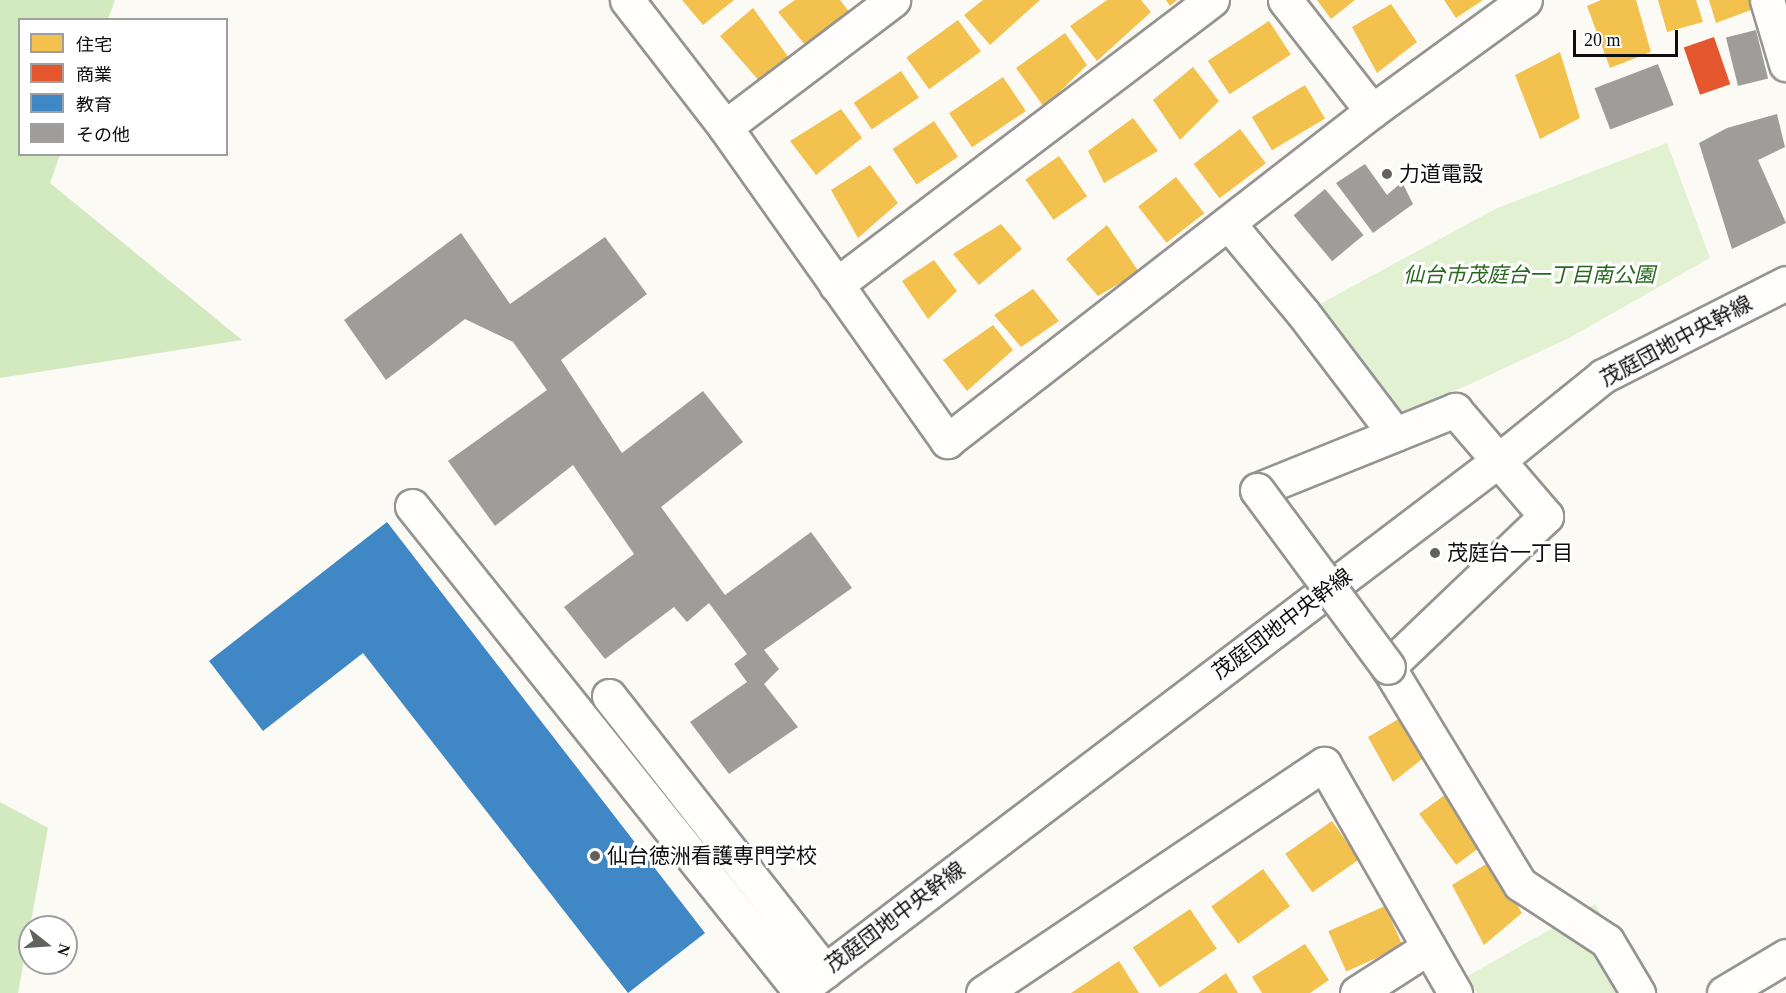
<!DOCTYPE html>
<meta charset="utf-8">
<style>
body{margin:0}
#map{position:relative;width:1786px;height:993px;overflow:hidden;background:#fcfaf4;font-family:"Times New Roman","Noto Sans JP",serif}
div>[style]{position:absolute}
.green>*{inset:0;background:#e3f1d3}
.forest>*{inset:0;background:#d3eac1}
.homes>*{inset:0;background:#f2c14e;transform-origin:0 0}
.shops>*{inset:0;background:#e4572e;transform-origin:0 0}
.schools>*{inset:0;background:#3f88c5}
.building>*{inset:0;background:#9f9c99;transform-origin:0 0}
.roads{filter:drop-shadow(2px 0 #959492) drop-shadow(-2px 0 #959492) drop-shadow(0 2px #959492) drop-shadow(0 -2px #959492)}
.minor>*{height:33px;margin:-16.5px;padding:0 16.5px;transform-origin:16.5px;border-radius:16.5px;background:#fffefd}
.bridges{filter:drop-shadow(2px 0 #959492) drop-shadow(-2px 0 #959492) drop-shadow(0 2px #959492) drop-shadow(0 -2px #959492)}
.minor-bridge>*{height:33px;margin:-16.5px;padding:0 16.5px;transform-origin:16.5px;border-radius:16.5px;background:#fffefd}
.dots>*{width:16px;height:16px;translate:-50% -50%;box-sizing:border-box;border:3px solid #fff;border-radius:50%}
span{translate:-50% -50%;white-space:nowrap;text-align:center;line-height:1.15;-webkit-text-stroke:6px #fff;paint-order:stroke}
.poi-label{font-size:21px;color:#0e0e0e}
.left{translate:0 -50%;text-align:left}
.park-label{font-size:21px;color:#27681d;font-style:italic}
.street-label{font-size:21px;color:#0e0e0e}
.legend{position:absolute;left:18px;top:18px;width:210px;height:138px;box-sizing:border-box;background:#fff;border:2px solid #9f9f9f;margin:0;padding:8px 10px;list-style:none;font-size:18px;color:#0e0e0e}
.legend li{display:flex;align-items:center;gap:12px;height:30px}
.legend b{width:30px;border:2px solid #9f9f9f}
.north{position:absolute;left:18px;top:915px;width:60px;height:60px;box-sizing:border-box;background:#fff;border:2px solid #9f9f9f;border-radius:50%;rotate:107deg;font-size:16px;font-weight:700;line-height:24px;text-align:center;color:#0e0e0e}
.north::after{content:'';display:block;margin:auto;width:21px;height:27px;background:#61615e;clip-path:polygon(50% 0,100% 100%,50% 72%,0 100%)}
.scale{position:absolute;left:1573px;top:30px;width:105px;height:27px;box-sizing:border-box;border:3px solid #0e0e0e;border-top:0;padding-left:8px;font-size:18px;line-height:21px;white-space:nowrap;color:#0e0e0e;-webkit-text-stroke:4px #fff;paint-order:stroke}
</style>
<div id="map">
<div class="green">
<i style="clip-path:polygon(1667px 143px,1710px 258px,1569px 338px,1466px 386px,1400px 412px,1318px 305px,1497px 208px)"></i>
<i style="clip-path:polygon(1595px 904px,1644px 993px,1477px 993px,1468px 976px)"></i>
</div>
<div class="forest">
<i style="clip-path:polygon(0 0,115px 0,108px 19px,20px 20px,20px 154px,60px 155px,50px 183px,242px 340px,0 378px)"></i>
<i style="clip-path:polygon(0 802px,48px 828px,18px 993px,0 993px)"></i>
</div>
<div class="homes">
<i style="clip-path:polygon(682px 0,734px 0,703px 25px)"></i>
<i style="clip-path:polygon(795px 0,840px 0,850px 13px,806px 46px,778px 12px)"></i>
<i style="clip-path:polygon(983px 0,1040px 0,990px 45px,964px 15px)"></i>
<i style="clip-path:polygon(1107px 0,1141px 0,1151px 12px,1097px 61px,1070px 26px)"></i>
<i style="clip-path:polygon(1166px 0,1177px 0,1170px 6px)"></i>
<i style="clip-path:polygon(1317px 0,1355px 0,1331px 19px)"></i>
<i style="clip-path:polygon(1444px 0,1483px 0,1456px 18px)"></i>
<i style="clip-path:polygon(1601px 0,1636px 0,1651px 52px,1610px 68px,1587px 6px)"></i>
<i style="clip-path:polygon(1658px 0,1696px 0,1703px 22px,1667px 32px)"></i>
<i style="clip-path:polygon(1709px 0,1757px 0,1759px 7px,1716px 23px)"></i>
<i style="clip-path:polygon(1391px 4px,1417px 42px,1377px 73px,1352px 27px)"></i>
<i style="clip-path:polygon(753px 8px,789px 58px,761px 83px,720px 36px)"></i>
<i style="left:958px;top:20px;width:39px;height:64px;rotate:54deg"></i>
<i style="left:1269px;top:21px;width:40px;height:73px;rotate:57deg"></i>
<i style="clip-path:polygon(1065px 33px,1087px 65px,1044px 107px,1016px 68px)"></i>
<i style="clip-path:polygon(1560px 52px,1580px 118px,1540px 139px,1515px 75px)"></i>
<i style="clip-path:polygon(1193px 67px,1219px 101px,1180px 140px,1153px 100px)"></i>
<i style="left:901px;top:71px;width:32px;height:57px;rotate:56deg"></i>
<i style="left:1003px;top:77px;width:41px;height:65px;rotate:56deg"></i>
<i style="left:1305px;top:85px;width:39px;height:62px;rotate:59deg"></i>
<i style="clip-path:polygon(841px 109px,862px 138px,816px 175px,790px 141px)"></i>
<i style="clip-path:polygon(1133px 118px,1158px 151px,1104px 183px,1088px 151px)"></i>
<i style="left:934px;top:121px;width:43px;height:50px;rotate:56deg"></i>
<i style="left:1240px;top:129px;width:43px;height:58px;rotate:53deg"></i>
<i style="left:1059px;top:156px;width:49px;height:41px;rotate:55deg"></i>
<i style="clip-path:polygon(870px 165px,898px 203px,858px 238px,831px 190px)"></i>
<i style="left:1176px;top:177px;width:46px;height:48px;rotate:52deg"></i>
<i style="clip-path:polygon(1001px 224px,1022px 249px,979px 285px,953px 254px)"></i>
<i style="clip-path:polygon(1107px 225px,1139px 272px,1098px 296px,1066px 259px)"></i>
<i style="clip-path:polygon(934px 260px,957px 291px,928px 319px,902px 281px)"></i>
<i style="clip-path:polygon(1033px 289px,1059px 321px,1021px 347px,994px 315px)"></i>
<i style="clip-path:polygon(993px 325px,1013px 350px,967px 391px,943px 360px)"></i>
<i style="clip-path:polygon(1402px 717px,1426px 756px,1393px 782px,1368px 737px)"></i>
<i style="left:1449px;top:792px;width:63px;height:37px;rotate:54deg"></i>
<i style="left:1332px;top:821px;width:47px;height:57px;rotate:55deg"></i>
<i style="clip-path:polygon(1491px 861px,1522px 913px,1484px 945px,1452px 885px)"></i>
<i style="left:1263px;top:869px;width:46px;height:64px;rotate:54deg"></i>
<i style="left:1385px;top:906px;width:44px;height:62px;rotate:66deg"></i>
<i style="left:1190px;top:909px;width:48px;height:69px;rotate:56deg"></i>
<i style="clip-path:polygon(1305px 944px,1329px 980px,1310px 993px,1262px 993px,1252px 977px)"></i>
<i style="clip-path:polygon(1119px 961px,1139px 993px,1071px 993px)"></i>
<i style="clip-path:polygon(1226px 973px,1238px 993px,1198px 993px)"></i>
</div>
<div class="shops">
<i style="left:1714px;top:37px;width:50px;height:32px;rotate:71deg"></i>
</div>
<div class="schools">
<i style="clip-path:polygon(387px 522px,705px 933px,628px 993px,363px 653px,263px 731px,209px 661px)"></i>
</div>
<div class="building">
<i style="left:1756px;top:30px;width:50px;height:31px;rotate:76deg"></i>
<i style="left:1658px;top:64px;width:44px;height:68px;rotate:69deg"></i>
<i style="clip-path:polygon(1777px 114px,1785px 147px,1758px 160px,1786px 223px,1732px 249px,1699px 143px,1727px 128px)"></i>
<i style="clip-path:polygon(1365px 164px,1387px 195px,1402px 182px,1413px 204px,1373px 233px,1336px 183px)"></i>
<i style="left:1325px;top:189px;width:60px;height:41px;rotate:50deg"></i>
<i style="clip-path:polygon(461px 233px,510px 304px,605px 237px,647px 294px,561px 360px,622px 453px,703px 391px,743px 442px,661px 507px,725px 595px,811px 532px,852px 588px,764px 650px,779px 669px,764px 684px,798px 727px,729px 774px,690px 722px,747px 682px,734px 664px,747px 654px,709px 603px,687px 622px,674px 607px,605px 659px,564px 607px,634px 554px,573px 465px,495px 526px,448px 461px,547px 390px,513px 342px,465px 319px,386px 380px,344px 320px)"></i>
</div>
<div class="roads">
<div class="minor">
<i style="left:627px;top:0;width:160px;rotate:52.3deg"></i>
<i style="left:725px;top:127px;width:385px;rotate:54.7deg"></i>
<i style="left:947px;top:441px;width:538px;rotate:-37.83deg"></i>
<i style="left:1372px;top:111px;width:189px;rotate:-36deg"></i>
<i style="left:1285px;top:0;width:141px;rotate:51.9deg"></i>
<i style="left:1767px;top:0;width:67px;rotate:73.5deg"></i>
<i style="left:725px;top:127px;width:211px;rotate:-37.1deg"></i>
<i style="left:1228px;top:223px;width:117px;rotate:50.2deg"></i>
<i style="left:1303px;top:313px;width:152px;rotate:52.8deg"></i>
<i style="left:836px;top:285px;width:472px;rotate:-37.2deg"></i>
<i style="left:1257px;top:490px;width:214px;rotate:-22deg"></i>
<i style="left:1455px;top:410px;width:140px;rotate:49.4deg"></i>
<i style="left:1546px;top:516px;width:219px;rotate:136.3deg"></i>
<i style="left:1388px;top:667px;width:254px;rotate:58.7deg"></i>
<i style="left:1520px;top:884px;width:104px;rotate:33.2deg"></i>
<i style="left:1607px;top:941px;width:61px;rotate:59.2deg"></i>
<i style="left:412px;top:506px;width:620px;rotate:51.35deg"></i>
<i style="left:609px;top:696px;width:350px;rotate:51.9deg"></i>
<i style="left:796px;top:993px;width:882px;rotate:-37.17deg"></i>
<i style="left:1499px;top:460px;width:134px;rotate:-38.9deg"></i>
<i style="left:1603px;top:376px;width:205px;rotate:-26.9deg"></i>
<i style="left:983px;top:993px;width:411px;rotate:-33.9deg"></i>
<i style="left:1324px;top:764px;width:264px;rotate:60.2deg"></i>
<i style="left:1357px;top:993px;width:85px;rotate:-32.6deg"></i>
<i style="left:1724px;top:993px;width:72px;rotate:-30.8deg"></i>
</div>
</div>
<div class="bridges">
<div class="minor-bridge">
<i style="left:1257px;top:490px;width:220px;rotate:53.5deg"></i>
</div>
</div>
<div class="dots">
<i style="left:1387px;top:174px;background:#61615e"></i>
<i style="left:1435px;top:553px;background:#61615e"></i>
<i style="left:595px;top:856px;background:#61615e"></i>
</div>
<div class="poi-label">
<span class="left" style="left:1399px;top:174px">力道電設</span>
<span class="left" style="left:1447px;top:553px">茂庭台一丁目</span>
<span class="left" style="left:607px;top:856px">仙台徳洲看護専門学校</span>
</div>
<div class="park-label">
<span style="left:1529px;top:275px">仙台市茂庭台一丁目南公園</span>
</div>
<div class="street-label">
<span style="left:1676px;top:341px;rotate:-28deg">茂庭団地中央幹線</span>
<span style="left:1282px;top:624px;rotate:-37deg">茂庭団地中央幹線</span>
<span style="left:895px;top:917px;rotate:-37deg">茂庭団地中央幹線</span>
</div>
<ul class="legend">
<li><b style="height:16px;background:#f2c14e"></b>住宅</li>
<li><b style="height:16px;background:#e4572e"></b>商業</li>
<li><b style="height:16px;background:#3f88c5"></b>教育</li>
<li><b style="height:16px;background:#9f9c99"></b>その他</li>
</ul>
<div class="north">N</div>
<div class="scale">20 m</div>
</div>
